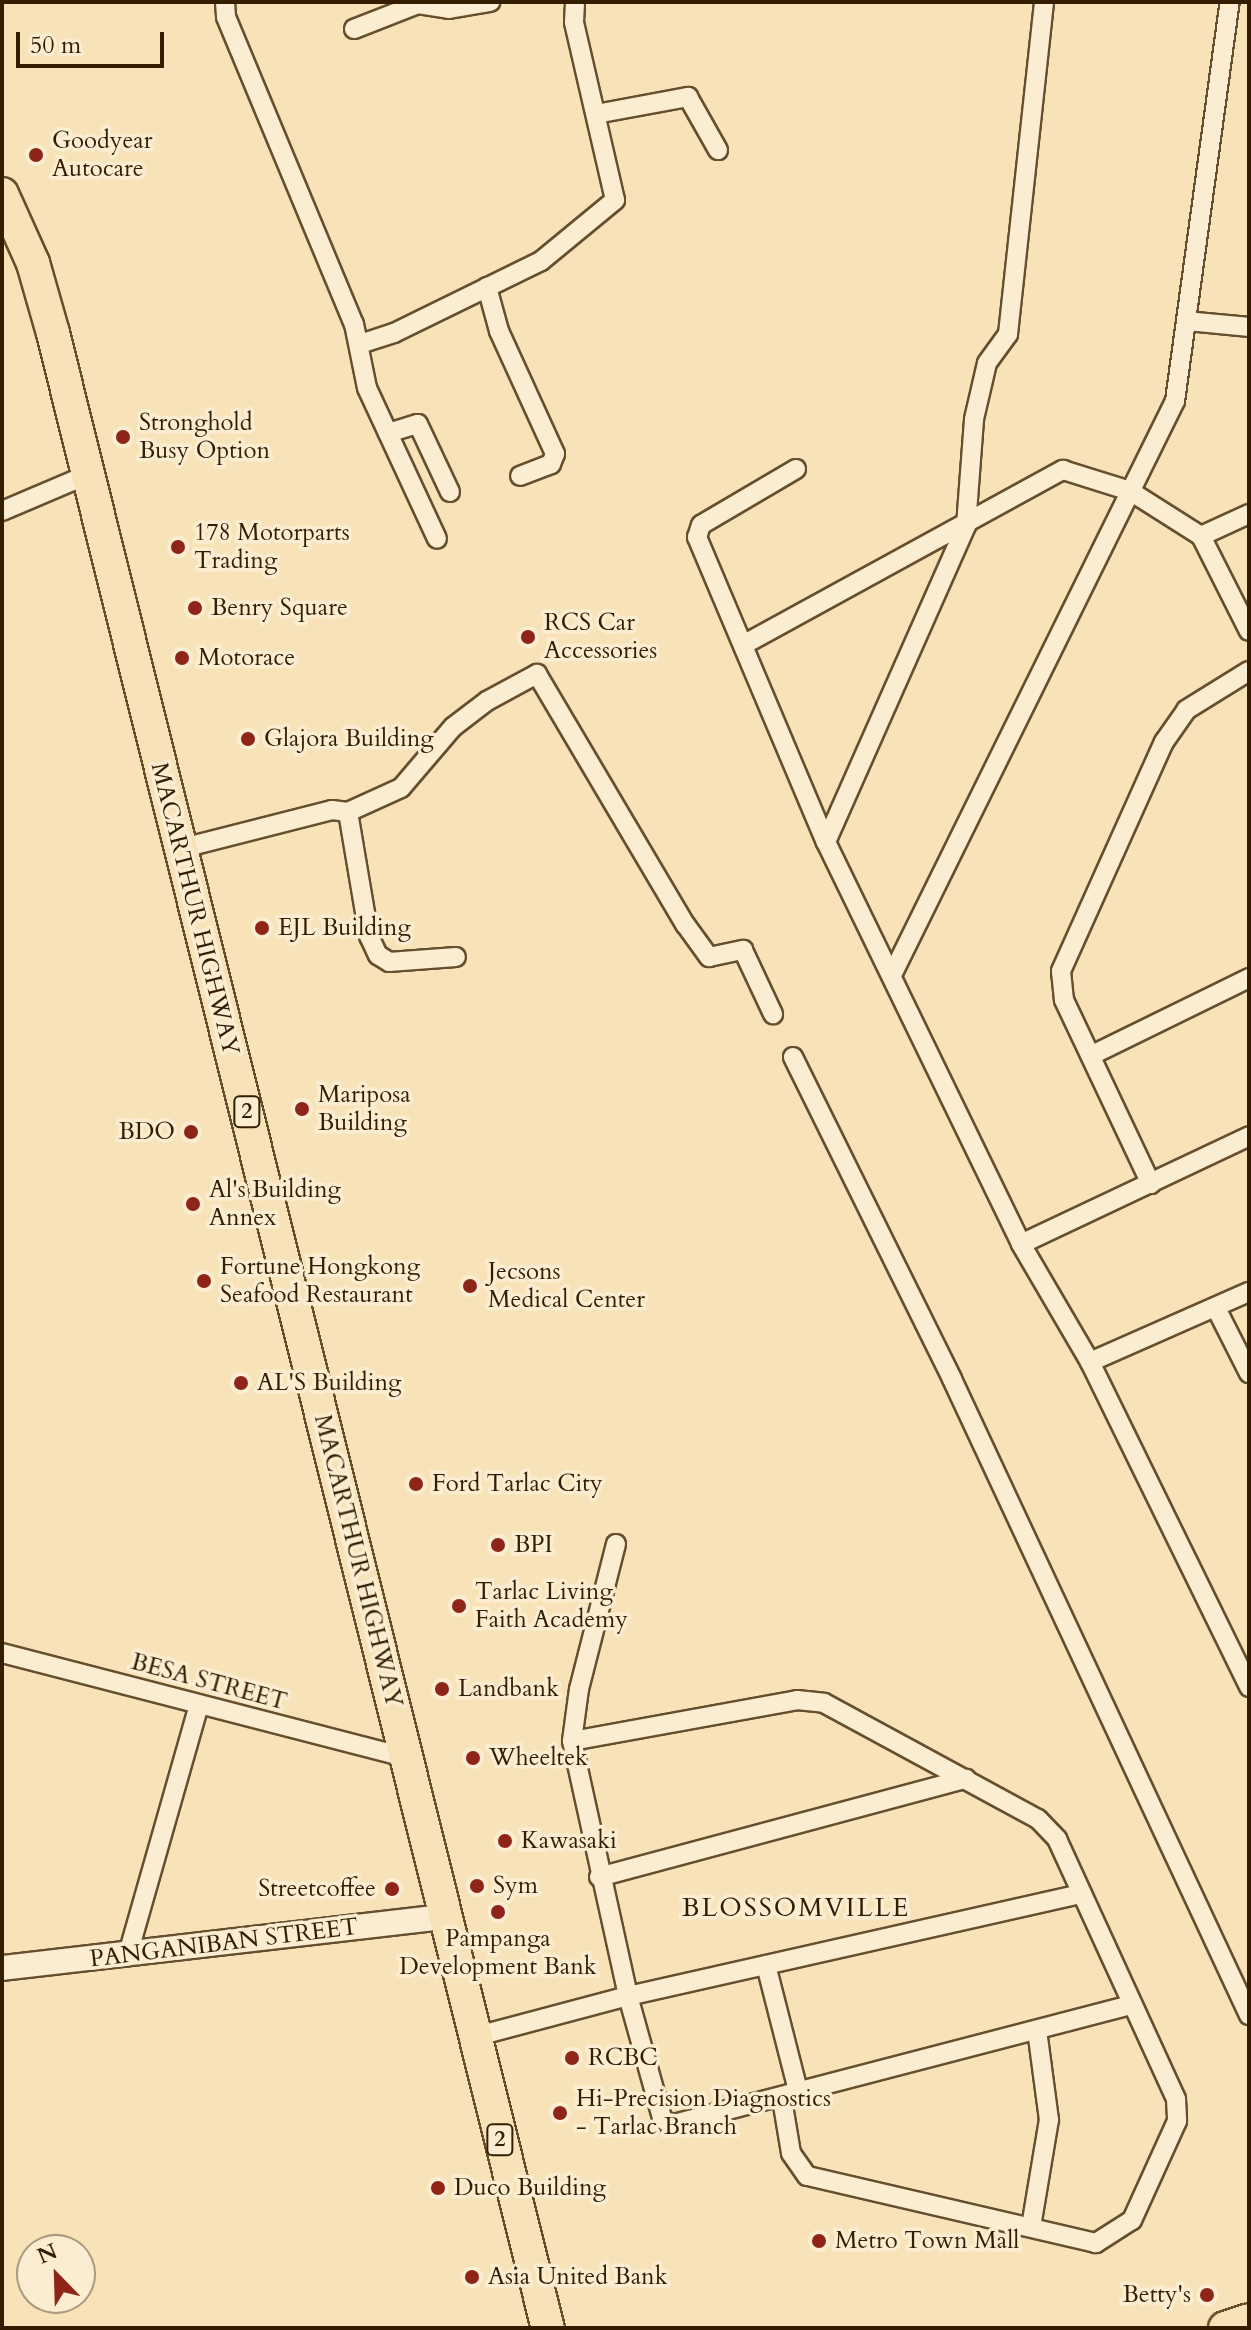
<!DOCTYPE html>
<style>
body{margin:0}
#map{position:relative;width:1251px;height:2330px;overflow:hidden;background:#f8e3b8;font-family:Cardo,serif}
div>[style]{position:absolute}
.roads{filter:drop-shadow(2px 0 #664e2e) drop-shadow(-2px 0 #664e2e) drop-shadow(0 2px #664e2e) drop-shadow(0 -2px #664e2e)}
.street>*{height:18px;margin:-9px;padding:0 9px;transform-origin:9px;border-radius:9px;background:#faedd1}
.secondary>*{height:24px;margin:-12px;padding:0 12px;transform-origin:12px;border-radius:12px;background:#faedd1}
.highway>*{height:32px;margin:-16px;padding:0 16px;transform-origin:16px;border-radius:16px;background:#f8e3b8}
.dots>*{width:22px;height:22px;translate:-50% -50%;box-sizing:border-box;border:4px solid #faedd1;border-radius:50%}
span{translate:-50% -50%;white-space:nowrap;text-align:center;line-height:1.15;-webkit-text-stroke:7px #faedd1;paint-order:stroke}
.shield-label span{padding:2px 6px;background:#faedd1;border:2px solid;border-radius:6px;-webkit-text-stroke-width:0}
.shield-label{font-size:22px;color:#351d00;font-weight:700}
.poi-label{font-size:24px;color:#351d00}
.left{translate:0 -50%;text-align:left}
.right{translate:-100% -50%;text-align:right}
.street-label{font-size:24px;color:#351d00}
.neighbourhood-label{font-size:26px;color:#351d00;letter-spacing:2px}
.frame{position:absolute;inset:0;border:4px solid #351d00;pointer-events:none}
.north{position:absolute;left:16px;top:2234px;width:80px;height:80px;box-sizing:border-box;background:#faedd1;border:2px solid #ab9a7d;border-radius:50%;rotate:337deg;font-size:22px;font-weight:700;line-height:32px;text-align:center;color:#351d00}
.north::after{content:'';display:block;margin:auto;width:28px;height:36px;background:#8f2418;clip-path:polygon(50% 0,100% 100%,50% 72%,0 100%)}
.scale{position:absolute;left:16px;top:32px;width:148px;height:36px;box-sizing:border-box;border:4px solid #351d00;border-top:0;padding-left:10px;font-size:24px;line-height:28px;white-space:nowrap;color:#351d00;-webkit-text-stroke:6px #faedd1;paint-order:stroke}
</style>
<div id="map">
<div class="roads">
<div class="street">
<i style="left:225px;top:2px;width:15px;rotate:86deg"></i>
<i style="left:226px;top:17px;width:333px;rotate:67.4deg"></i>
<i style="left:354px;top:324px;width:65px;rotate:78.5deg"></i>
<i style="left:367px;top:388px;width:166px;rotate:65.1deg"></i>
<i style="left:354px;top:29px;width:69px;rotate:-21.3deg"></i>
<i style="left:418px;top:4px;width:31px;rotate:9deg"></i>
<i style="left:449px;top:9px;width:42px;rotate:-9.7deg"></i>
<i style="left:596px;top:114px;width:94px;rotate:-10.5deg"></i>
<i style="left:688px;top:97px;width:61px;rotate:60.5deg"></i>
<i style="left:487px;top:287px;width:46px;rotate:74.7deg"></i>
<i style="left:499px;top:331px;width:135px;rotate:65.5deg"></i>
<i style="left:555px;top:454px;width:11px;rotate:112deg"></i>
<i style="left:551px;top:464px;width:33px;rotate:159deg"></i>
<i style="left:1186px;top:321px;width:63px;rotate:5.4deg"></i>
<i style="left:360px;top:344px;width:36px;rotate:-18deg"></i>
<i style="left:394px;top:333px;width:164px;rotate:-26.1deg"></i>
<i style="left:541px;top:261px;width:96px;rotate:-39.5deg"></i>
<i style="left:615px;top:200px;width:183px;rotate:-103deg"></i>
<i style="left:574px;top:22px;width:20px;rotate:-87deg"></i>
<i style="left:388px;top:433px;width:31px;rotate:-17deg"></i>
<i style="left:418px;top:424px;width:75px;rotate:64.8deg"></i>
<i style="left:796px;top:469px;width:110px;rotate:149.5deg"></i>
<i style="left:701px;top:525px;width:13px;rotate:108deg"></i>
<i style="left:697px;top:537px;width:331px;rotate:67.1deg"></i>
<i style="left:826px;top:842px;width:447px;rotate:64.1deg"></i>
<i style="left:1021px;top:1244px;width:137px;rotate:59.7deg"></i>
<i style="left:1090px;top:1362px;width:362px;rotate:63.9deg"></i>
<i style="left:2px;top:511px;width:92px;rotate:-23deg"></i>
<i style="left:1201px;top:536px;width:53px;rotate:-24.6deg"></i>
<i style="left:743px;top:645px;width:365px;rotate:-28.7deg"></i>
<i style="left:1063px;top:470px;width:70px;rotate:17.4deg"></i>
<i style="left:1130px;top:491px;width:84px;rotate:32.4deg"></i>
<i style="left:1201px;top:536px;width:106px;rotate:63.2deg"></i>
<i style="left:348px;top:812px;width:126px;rotate:80.4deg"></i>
<i style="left:369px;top:936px;width:21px;rotate:65deg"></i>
<i style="left:378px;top:955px;width:13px;rotate:32deg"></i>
<i style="left:389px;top:962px;width:67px;rotate:-4.3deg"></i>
<i style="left:826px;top:842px;width:346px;rotate:-66.1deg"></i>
<i style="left:966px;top:526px;width:107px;rotate:-85.7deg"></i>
<i style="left:974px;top:419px;width:57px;rotate:-76.9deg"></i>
<i style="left:987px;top:363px;width:36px;rotate:-54deg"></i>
<i style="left:1008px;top:334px;width:334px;rotate:-83.8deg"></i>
<i style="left:179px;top:849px;width:158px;rotate:-14.3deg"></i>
<i style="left:332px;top:810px;width:16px;rotate:7deg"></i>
<i style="left:348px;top:812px;width:58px;rotate:-24.4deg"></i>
<i style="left:401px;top:788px;width:80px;rotate:-49.6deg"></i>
<i style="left:453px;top:727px;width:43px;rotate:-37.4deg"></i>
<i style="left:487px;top:701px;width:57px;rotate:-28.4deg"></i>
<i style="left:537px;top:674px;width:291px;rotate:59.4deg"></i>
<i style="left:685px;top:924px;width:41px;rotate:54deg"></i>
<i style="left:709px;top:957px;width:35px;rotate:-12deg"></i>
<i style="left:743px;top:950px;width:71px;rotate:64.9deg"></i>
<i style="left:892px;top:975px;width:640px;rotate:-63.76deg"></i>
<i style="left:1175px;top:401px;width:403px;rotate:-82.2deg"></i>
<i style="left:1092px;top:1055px;width:175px;rotate:-26.1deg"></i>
<i style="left:793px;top:1057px;width:359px;rotate:63.7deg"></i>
<i style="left:952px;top:1379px;width:702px;rotate:64.97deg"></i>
<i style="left:1151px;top:1184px;width:204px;rotate:-115.3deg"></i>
<i style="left:1064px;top:1000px;width:29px;rotate:-96deg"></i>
<i style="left:1061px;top:971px;width:251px;rotate:-65.8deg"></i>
<i style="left:1164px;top:742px;width:39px;rotate:-55deg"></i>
<i style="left:1186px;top:710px;width:74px;rotate:-31.8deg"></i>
<i style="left:1021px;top:1244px;width:252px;rotate:-25.3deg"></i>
<i style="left:1216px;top:1308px;width:73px;rotate:63.1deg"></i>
<i style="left:1090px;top:1362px;width:174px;rotate:-23.8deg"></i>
<i style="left:616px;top:1544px;width:150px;rotate:104.3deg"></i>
<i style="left:579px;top:1689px;width:52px;rotate:97.7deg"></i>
<i style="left:572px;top:1741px;width:261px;rotate:77.6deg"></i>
<i style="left:628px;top:1996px;width:127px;rotate:74.4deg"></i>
<i style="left:662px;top:2118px;width:11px;rotate:41deg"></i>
<i style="left:670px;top:2125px;width:475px;rotate:-14.6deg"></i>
<i style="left:2px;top:1653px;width:416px;rotate:14.5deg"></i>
<i style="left:572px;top:1741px;width:229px;rotate:-10.3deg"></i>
<i style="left:797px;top:1700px;width:27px;rotate:6deg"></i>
<i style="left:824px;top:1703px;width:243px;rotate:28.5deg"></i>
<i style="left:1038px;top:1819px;width:28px;rotate:46deg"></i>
<i style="left:1057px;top:1839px;width:286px;rotate:65.4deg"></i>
<i style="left:1176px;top:2099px;width:22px;rotate:87deg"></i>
<i style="left:1177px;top:2121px;width:109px;rotate:114.4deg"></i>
<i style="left:1132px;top:2220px;width:43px;rotate:147.4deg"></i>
<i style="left:1096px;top:2243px;width:297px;rotate:-166.9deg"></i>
<i style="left:807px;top:2176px;width:28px;rotate:-125deg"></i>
<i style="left:791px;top:2153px;width:55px;rotate:-99.5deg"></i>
<i style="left:599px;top:1877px;width:380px;rotate:-15deg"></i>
<i style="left:128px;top:1954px;width:259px;rotate:-74.1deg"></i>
<i style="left:766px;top:1965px;width:133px;rotate:75.7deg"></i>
<i style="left:474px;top:2037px;width:159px;rotate:-14.9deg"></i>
<i style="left:628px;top:1996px;width:465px;rotate:-12.7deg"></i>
<i style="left:1031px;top:2227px;width:109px;rotate:-80.5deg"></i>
<i style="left:1049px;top:2120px;width:91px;rotate:-97.6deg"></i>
</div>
<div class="secondary">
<i style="left:2px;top:1968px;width:447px;rotate:-6.6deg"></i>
</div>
<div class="highway">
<i style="left:2px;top:194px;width:76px;rotate:65.8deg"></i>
<i style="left:33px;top:263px;width:73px;rotate:74.1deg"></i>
<i style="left:53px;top:333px;width:2055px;rotate:76.07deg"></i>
<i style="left:1225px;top:2328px;width:25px;rotate:-18deg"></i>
</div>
</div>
<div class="dots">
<i style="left:36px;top:155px;background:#8f2418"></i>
<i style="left:123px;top:437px;background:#8f2418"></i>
<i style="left:178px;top:547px;background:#8f2418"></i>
<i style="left:195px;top:608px;background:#8f2418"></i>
<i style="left:528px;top:637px;background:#8f2418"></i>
<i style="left:182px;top:658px;background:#8f2418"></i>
<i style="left:248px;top:739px;background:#8f2418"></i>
<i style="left:262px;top:928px;background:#8f2418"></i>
<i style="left:302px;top:1109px;background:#8f2418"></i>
<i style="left:191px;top:1132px;background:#8f2418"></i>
<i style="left:193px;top:1204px;background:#8f2418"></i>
<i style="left:204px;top:1281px;background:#8f2418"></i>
<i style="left:470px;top:1286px;background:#8f2418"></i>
<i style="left:241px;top:1383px;background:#8f2418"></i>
<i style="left:416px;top:1484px;background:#8f2418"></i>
<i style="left:498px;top:1545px;background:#8f2418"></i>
<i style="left:459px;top:1606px;background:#8f2418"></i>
<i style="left:442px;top:1689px;background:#8f2418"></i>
<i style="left:473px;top:1758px;background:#8f2418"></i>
<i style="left:505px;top:1841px;background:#8f2418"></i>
<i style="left:477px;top:1886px;background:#8f2418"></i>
<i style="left:392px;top:1889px;background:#8f2418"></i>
<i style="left:498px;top:1912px;background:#8f2418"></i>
<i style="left:572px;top:2058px;background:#8f2418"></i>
<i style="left:560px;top:2113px;background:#8f2418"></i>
<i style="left:438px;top:2188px;background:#8f2418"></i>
<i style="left:819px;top:2241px;background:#8f2418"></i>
<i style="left:472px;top:2277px;background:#8f2418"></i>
<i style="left:1207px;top:2295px;background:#8f2418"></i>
</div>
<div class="shield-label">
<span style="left:247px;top:1112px">2</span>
<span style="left:500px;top:2140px">2</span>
</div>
<div class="poi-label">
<span class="left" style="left:52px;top:155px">Goodyear<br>Autocare</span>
<span class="left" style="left:139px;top:437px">Stronghold<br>Busy Option</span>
<span class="left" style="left:194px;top:547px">178 Motorparts<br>Trading</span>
<span class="left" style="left:211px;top:608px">Benry Square</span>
<span class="left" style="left:544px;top:637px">RCS Car<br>Accessories</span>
<span class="left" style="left:198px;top:658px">Motorace</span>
<span class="left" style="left:264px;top:739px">Glajora Building</span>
<span class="left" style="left:278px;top:928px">EJL Building</span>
<span class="left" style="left:318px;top:1109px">Mariposa<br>Building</span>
<span class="right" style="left:175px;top:1132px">BDO</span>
<span class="left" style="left:209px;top:1204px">Al's Building<br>Annex</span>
<span class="left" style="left:220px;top:1281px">Fortune Hongkong<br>Seafood Restaurant</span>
<span class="left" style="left:488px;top:1286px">Jecsons<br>Medical Center</span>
<span class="left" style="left:257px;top:1383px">AL'S Building</span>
<span class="left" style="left:432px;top:1484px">Ford Tarlac City</span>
<span class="left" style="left:514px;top:1545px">BPI</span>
<span class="left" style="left:475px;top:1606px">Tarlac Living<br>Faith Academy</span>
<span class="left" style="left:458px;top:1689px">Landbank</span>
<span class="left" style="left:489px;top:1758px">Wheeltek</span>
<span class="left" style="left:521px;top:1841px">Kawasaki</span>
<span class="left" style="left:493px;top:1886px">Sym</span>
<span class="right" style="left:376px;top:1889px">Streetcoffee</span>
<span style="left:498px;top:1953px">Pampanga<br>Development Bank</span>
<span class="left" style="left:588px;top:2058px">RCBC</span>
<span class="left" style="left:576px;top:2113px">Hi-Precision Diagnostics<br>- Tarlac Branch</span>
<span class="left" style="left:454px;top:2188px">Duco Building</span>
<span class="left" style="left:835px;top:2241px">Metro Town Mall</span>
<span class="left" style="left:488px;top:2277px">Asia United Bank</span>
<span class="right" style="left:1191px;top:2295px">Betty's</span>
</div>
<div class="street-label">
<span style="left:195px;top:909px;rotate:76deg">MACARTHUR HIGHWAY</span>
<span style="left:358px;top:1561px;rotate:76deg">MACARTHUR HIGHWAY</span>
<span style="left:209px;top:1682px;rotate:15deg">BESA STREET</span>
<span style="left:224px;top:1943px;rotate:-7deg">PANGANIBAN STREET</span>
</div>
<div class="neighbourhood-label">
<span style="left:796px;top:1908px">BLOSSOMVILLE</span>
</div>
<div class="frame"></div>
<div class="north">N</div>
<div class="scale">50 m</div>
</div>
